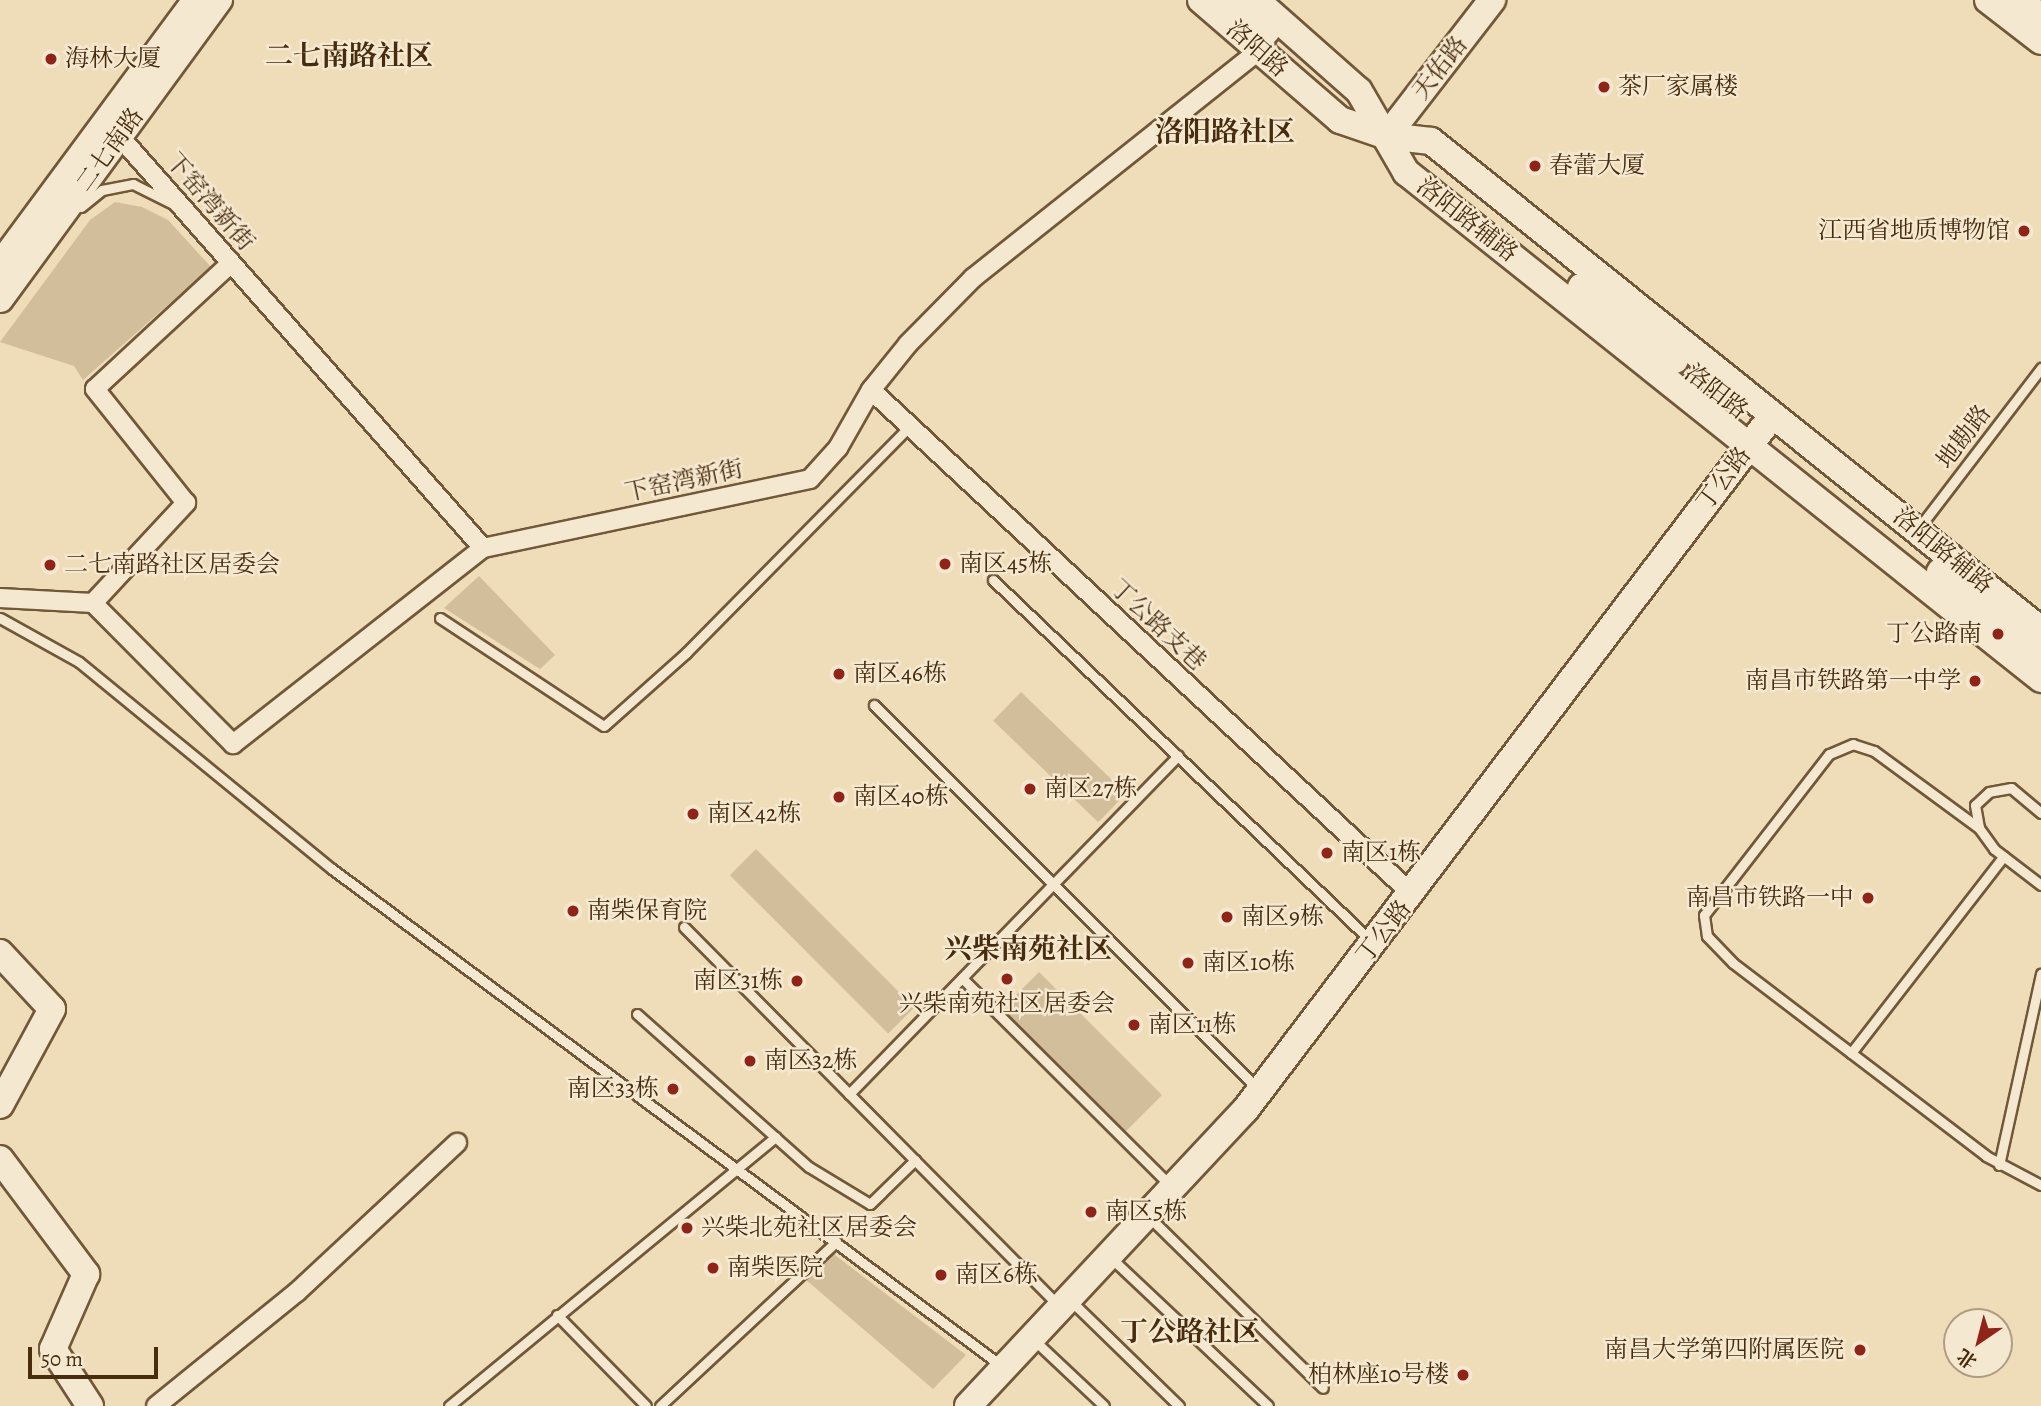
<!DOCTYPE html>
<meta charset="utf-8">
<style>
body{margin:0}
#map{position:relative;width:2041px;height:1406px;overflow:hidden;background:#efdcb8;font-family:Alegreya,"Noto Serif SC",serif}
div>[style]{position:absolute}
.green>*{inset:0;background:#d2be9b;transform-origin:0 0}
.roads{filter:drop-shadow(2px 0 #715838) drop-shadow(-2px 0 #715838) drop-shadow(0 2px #715838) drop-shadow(0 -2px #715838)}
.lane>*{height:9px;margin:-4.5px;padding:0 4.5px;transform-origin:4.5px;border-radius:4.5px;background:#f5e8d1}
.street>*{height:18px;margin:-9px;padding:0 9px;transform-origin:9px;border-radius:9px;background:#f5e8d1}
.secondary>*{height:26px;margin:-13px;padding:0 13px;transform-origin:13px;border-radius:13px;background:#f5e8d1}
.dots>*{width:19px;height:19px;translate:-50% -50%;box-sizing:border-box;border:4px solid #f5e8d1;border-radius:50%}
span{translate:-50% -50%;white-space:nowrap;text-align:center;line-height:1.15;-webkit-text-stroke:5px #f5e8d1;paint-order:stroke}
.street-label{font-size:24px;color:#472c0d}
.poi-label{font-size:24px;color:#472c0d}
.left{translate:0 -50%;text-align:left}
.right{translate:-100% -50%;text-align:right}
.quarter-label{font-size:28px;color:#472c0d;font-weight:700}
.north{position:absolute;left:1943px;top:1308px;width:70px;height:70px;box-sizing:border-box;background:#f5e8d1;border:2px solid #af9d83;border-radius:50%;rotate:215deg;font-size:19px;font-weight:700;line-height:28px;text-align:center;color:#472c0d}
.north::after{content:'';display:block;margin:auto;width:24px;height:32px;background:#8f2418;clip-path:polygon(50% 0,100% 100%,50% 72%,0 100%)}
.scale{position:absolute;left:28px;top:1347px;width:130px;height:32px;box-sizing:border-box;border:4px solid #472c0d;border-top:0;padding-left:9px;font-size:21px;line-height:24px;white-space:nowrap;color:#472c0d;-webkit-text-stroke:5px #f5e8d1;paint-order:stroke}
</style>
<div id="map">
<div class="green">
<i style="clip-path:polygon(115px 202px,142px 207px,168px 220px,211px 267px,83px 380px,74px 366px,0 342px,90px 220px)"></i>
<i style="clip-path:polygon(479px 576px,555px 655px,540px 669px,444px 608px)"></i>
<i style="left:1021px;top:692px;width:146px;height:40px;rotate:44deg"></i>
<i style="left:756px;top:849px;width:224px;height:37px;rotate:45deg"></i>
<i style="left:1039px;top:972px;width:174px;height:53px;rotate:45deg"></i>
<i style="clip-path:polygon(831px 1252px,966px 1355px,933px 1389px,805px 1279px)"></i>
</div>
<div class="roads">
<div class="lane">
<i style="left:81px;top:207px;width:27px;rotate:-39deg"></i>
<i style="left:102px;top:190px;width:32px;rotate:-11deg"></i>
<i style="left:133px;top:184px;width:42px;rotate:26.6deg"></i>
<i style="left:1918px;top:529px;width:203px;rotate:-52.6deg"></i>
<i style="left:993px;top:580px;width:523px;rotate:43.68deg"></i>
<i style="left:0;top:618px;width:90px;rotate:29.1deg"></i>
<i style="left:79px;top:662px;width:327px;rotate:39.3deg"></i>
<i style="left:332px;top:869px;width:834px;rotate:36.57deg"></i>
<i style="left:440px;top:618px;width:196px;rotate:33.4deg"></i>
<i style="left:604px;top:726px;width:110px;rotate:-41.7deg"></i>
<i style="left:686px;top:653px;width:319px;rotate:-45.4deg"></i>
<i style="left:874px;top:705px;width:544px;rotate:45deg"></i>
<i style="left:2041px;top:813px;width:39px;rotate:-140deg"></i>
<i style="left:2011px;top:788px;width:22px;rotate:170deg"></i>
<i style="left:1989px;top:792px;width:19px;rotate:137deg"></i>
<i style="left:1975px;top:805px;width:23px;rotate:80deg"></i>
<i style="left:1979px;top:828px;width:26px;rotate:54deg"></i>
<i style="left:1994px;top:849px;width:59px;rotate:37.5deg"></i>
<i style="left:1979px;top:828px;width:130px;rotate:-143.7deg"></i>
<i style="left:1874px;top:751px;width:22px;rotate:-162deg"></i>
<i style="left:1853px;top:744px;width:26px;rotate:157deg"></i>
<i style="left:1829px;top:754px;width:204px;rotate:127.8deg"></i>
<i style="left:1704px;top:915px;width:21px;rotate:82deg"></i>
<i style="left:1707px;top:936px;width:37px;rotate:46deg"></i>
<i style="left:1733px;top:963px;width:318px;rotate:37.3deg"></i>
<i style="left:1986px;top:1156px;width:62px;rotate:27.8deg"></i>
<i style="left:684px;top:927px;width:533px;rotate:45.3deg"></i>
<i style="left:962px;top:978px;width:295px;rotate:44.9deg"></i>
<i style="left:637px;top:1014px;width:230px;rotate:41.7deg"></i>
<i style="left:809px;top:1167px;width:71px;rotate:31.2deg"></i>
<i style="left:870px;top:1204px;width:63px;rotate:-44.4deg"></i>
<i style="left:1851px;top:1053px;width:249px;rotate:-52.2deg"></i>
<i style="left:849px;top:1094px;width:472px;rotate:-45.8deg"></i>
<i style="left:1999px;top:1165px;width:196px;rotate:-77.6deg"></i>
<i style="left:1148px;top:1216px;width:245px;rotate:44.5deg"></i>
<i style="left:1110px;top:1257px;width:217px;rotate:43.3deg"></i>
<i style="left:1070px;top:1300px;width:152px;rotate:44.2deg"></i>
<i style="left:557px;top:1315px;width:127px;rotate:45.6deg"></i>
<i style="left:1034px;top:1340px;width:96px;rotate:43.3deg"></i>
<i style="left:449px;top:1406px;width:423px;rotate:-39.5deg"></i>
<i style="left:660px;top:1406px;width:241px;rotate:-43deg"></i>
</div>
<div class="street">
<i style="left:120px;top:137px;width:548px;rotate:48.55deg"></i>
<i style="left:483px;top:548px;width:334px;rotate:-11.9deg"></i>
<i style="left:810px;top:479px;width:42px;rotate:-47.9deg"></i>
<i style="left:838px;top:448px;width:67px;rotate:-60.4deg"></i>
<i style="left:871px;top:390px;width:59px;rotate:-51.2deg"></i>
<i style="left:908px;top:344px;width:93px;rotate:-45.4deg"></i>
<i style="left:973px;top:278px;width:374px;rotate:-38.5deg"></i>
<i style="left:871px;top:390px;width:741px;rotate:42.98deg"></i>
<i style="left:0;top:598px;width:93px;rotate:3.1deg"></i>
<i style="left:93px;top:603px;width:199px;rotate:45.2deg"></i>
<i style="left:233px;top:744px;width:318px;rotate:-38.1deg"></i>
<i style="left:93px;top:603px;width:137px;rotate:-47.1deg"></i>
<i style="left:186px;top:503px;width:146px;rotate:-128.6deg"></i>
<i style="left:95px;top:389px;width:185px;rotate:-42.8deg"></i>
<i style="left:156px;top:1406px;width:181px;rotate:-39deg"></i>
<i style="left:297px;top:1292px;width:219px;rotate:-43deg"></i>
</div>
<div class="secondary">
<i style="left:1201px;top:0;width:184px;rotate:40.8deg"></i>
<i style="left:1340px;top:120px;width:50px;rotate:18.8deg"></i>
<i style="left:1387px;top:136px;width:44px;rotate:6.5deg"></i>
<i style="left:1431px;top:141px;width:782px;rotate:38.72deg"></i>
<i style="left:1230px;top:0;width:48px;rotate:40.7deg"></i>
<i style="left:1256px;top:0;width:137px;rotate:41.5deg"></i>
<i style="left:1359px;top:91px;width:94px;rotate:59.9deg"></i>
<i style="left:1406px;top:172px;width:813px;rotate:38.6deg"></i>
<i style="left:1988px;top:0;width:67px;rotate:37.7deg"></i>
<i style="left:2019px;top:0;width:28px;rotate:38deg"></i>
<i style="left:1387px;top:136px;width:172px;rotate:-52.3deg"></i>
<i style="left:0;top:265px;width:330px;rotate:-53.5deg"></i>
<i style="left:1581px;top:287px;width:119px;rotate:37.8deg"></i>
<i style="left:0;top:299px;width:371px;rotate:-53.8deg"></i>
<i style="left:1940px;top:572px;width:130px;rotate:39.1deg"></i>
<i style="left:0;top:953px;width:76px;rotate:47.1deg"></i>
<i style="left:52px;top:1009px;width:109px;rotate:118.4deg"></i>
<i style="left:0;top:1159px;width:144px;rotate:53.2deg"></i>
<i style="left:86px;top:1274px;width:82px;rotate:113.7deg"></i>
<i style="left:53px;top:1349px;width:68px;rotate:57deg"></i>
<i style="left:968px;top:1406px;width:407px;rotate:-46.9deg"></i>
<i style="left:1246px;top:1109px;width:855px;rotate:-52.8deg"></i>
</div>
</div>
<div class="dots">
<i style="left:51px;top:59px;background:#8f2418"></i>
<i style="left:1604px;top:87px;background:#8f2418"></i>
<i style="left:1535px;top:166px;background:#8f2418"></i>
<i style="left:2024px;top:231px;background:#8f2418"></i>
<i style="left:945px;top:564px;background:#8f2418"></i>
<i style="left:50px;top:565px;background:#8f2418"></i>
<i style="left:1998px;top:634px;background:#8f2418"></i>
<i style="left:839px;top:674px;background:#8f2418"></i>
<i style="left:1975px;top:681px;background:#8f2418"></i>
<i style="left:1030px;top:789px;background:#8f2418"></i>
<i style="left:839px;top:797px;background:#8f2418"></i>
<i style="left:693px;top:814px;background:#8f2418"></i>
<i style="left:1327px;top:853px;background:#8f2418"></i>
<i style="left:1868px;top:898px;background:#8f2418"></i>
<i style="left:573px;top:911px;background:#8f2418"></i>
<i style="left:1227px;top:917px;background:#8f2418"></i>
<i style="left:1188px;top:963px;background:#8f2418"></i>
<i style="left:1007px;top:979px;background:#8f2418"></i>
<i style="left:797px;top:981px;background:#8f2418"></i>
<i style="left:1134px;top:1025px;background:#8f2418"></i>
<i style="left:750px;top:1061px;background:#8f2418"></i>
<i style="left:673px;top:1089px;background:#8f2418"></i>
<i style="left:1091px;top:1212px;background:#8f2418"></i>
<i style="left:687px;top:1228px;background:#8f2418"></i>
<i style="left:713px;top:1268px;background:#8f2418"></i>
<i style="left:941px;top:1275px;background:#8f2418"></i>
<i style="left:1860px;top:1350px;background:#8f2418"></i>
<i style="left:1463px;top:1375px;background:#8f2418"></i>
</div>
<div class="street-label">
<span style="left:1257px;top:49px;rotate:41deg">洛阳路</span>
<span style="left:1440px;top:68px;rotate:-52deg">天佑路</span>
<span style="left:110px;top:150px;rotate:-54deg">二七南路</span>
<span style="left:210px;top:202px;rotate:49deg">下窑湾新街</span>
<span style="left:1467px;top:220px;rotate:38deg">洛阳路辅路</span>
<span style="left:1716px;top:392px;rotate:38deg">洛阳路</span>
<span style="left:1964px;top:437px;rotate:-53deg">地勘路</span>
<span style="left:1724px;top:479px;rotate:-53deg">丁公路</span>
<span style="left:684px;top:481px;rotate:-12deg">下窑湾新街</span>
<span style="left:1943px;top:551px;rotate:39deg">洛阳路辅路</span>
<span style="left:1158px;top:625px;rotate:43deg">丁公路支巷</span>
<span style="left:1384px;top:932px;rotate:-52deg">丁公路</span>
</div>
<div class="poi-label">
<span class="left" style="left:65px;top:59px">海林大厦</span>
<span class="left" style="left:1618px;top:87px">茶厂家属楼</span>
<span class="left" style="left:1549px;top:166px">春蕾大厦</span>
<span class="right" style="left:2010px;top:231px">江西省地质博物馆</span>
<span class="left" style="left:959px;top:564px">南区45栋</span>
<span class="left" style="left:64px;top:565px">二七南路社区居委会</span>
<span class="right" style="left:1982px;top:634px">丁公路南</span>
<span class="left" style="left:853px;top:674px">南区46栋</span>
<span class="right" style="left:1961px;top:681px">南昌市铁路第一中学</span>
<span class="left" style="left:1044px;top:789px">南区27栋</span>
<span class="left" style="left:853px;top:797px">南区40栋</span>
<span class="left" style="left:707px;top:814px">南区42栋</span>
<span class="left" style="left:1341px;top:853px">南区1栋</span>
<span class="right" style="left:1854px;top:898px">南昌市铁路一中</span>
<span class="left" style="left:587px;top:911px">南柴保育院</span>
<span class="left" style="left:1241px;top:917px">南区9栋</span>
<span class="left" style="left:1202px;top:963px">南区10栋</span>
<span class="right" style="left:783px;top:981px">南区31栋</span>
<span style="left:1007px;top:1004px">兴柴南苑社区居委会</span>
<span class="left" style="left:1148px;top:1025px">南区11栋</span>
<span class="left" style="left:764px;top:1061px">南区32栋</span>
<span class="right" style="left:659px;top:1089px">南区33栋</span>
<span class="left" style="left:1105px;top:1212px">南区5栋</span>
<span class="left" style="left:701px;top:1228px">兴柴北苑社区居委会</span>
<span class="left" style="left:727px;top:1268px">南柴医院</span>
<span class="left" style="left:955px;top:1275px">南区6栋</span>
<span class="right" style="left:1844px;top:1350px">南昌大学第四附属医院</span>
<span class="right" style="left:1449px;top:1375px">柏林座10号楼</span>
</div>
<div class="quarter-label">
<span style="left:349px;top:56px">二七南路社区</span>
<span style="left:1225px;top:132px">洛阳路社区</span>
<span style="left:1028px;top:949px">兴柴南苑社区</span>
<span style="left:1190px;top:1332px">丁公路社区</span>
</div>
<div class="north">北</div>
<div class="scale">50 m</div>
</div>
